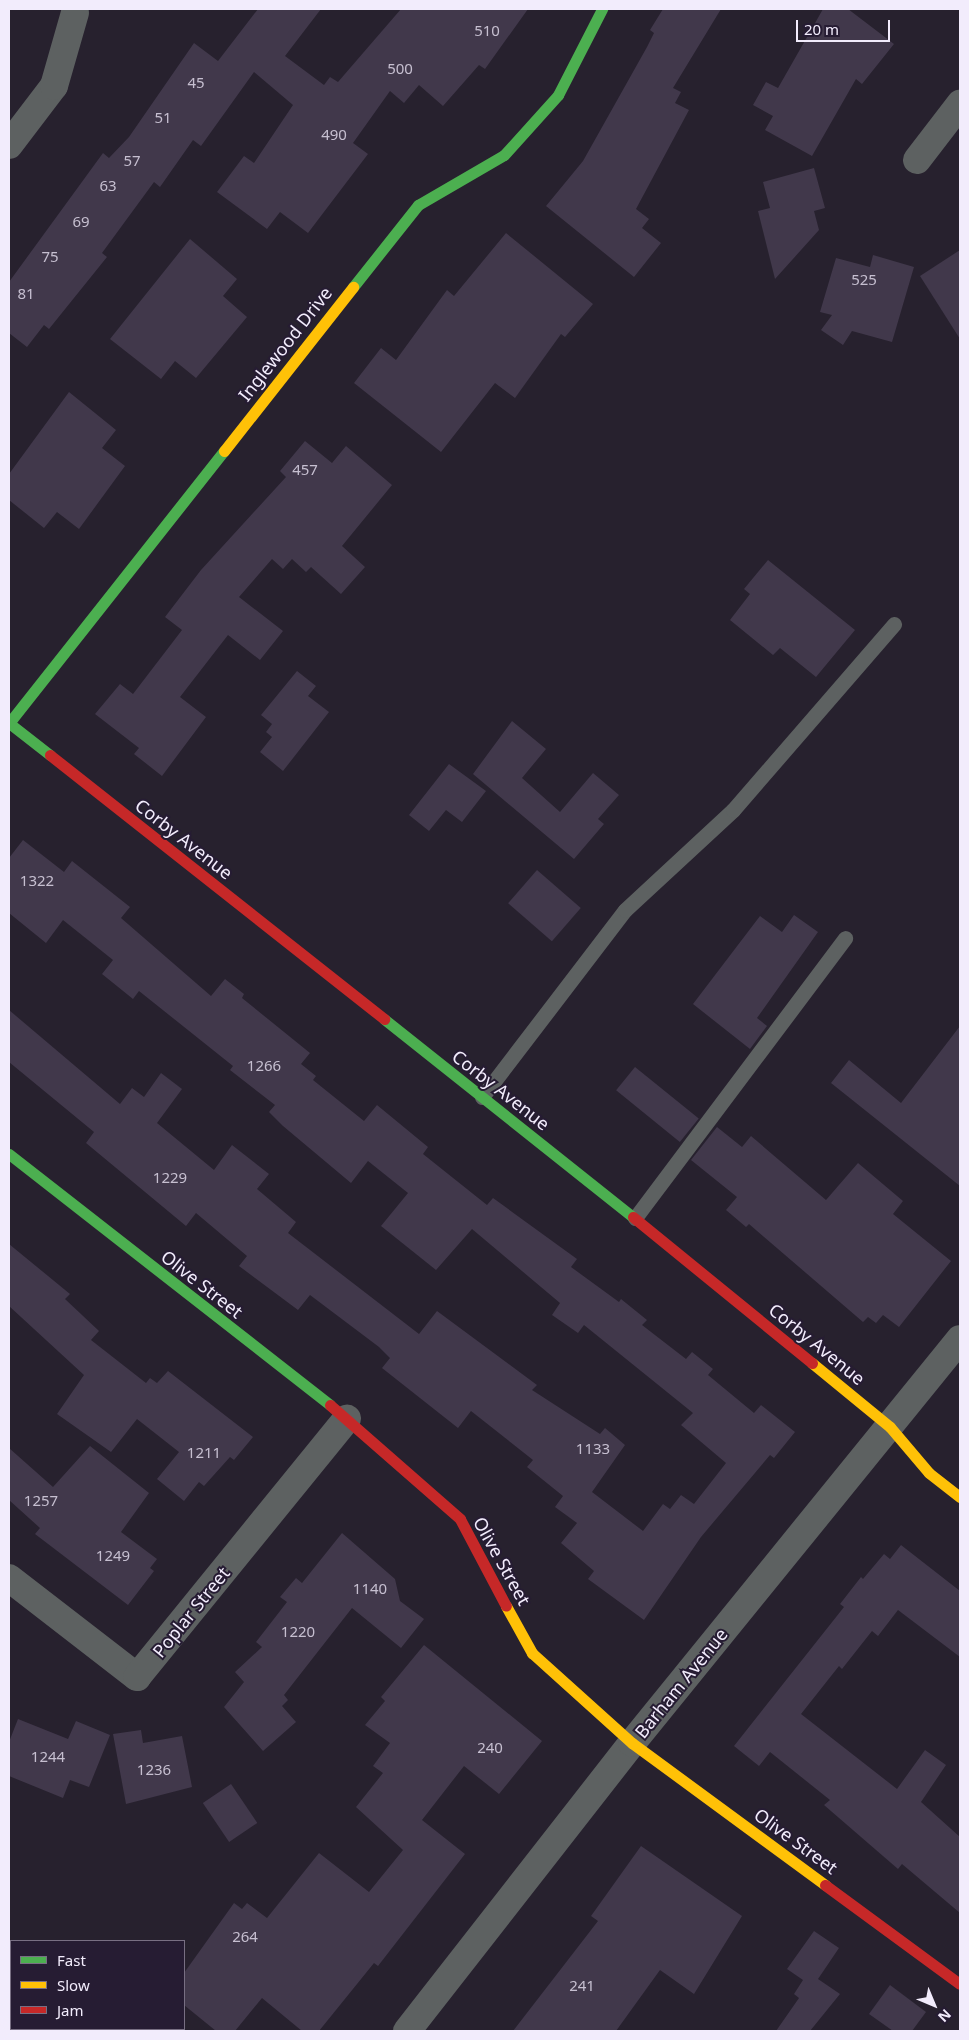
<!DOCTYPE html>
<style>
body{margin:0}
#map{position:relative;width:969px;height:2040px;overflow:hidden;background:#27212e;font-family:"Noto Sans",sans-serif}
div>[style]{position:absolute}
.building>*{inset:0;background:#41384b;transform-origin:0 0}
.lane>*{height:15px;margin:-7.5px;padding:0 7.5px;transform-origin:7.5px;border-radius:7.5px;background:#5d6161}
.street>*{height:28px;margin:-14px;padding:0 14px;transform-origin:14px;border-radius:14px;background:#5d6161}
.fast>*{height:11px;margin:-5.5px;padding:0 5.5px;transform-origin:5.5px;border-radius:5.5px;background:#4caf50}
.slow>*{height:11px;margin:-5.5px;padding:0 5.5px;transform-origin:5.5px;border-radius:5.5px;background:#ffc107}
.jam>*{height:11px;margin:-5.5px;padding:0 5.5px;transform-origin:5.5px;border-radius:5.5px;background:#c62828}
span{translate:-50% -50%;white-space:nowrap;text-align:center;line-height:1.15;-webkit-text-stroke:4px #261c33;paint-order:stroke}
.number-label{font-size:15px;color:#c6bfd0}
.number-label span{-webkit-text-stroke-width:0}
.street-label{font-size:18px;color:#f2ecfc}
.frame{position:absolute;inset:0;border:10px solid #f2ecfc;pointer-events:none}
.legend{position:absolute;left:10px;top:1940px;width:175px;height:90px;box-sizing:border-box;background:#261c33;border:1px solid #786f83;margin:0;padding:6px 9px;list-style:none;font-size:15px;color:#f2ecfc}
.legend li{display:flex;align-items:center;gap:10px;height:25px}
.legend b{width:25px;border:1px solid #786f83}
.north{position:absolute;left:909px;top:1980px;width:50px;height:50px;-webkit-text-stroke:4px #261c33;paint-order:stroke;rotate:135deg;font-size:14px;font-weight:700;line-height:20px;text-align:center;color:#f2ecfc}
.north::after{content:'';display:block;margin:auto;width:18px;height:22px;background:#f2ecfc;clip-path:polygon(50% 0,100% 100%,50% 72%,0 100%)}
.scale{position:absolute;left:796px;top:20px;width:94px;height:22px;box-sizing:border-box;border:2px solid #f2ecfc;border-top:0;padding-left:6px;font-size:15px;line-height:18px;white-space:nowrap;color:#f2ecfc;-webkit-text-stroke:4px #261c33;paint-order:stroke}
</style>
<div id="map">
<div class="building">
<i style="clip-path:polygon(258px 9px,321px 9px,285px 56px,324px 85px,330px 77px,338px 82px,401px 9px,528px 9px,485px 69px,479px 65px,443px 106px,419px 85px,404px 103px,390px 91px,353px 143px,368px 154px,308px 233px,280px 212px,267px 229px,217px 192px,244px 156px,254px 163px,293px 105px,254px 72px,201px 146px,193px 140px,160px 187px,154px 182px,102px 253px,107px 257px,49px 329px,44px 325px,27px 347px,9px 333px,9px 282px,103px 153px,109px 158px,129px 137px,194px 43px,218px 61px)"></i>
<i style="clip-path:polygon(663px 9px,721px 9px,673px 88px,681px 92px,675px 103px,689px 110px,636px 209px,649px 219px,642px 228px,661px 243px,634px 277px,546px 206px,583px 161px,647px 47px,654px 33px,650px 30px)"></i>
<i style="clip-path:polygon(823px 9px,848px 9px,894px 44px,862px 84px,856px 79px,812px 156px,765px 130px,773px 116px,753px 105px,766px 82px,778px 88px)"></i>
<i style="clip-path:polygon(814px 168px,825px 208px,814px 211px,819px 230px,775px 279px,758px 211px,770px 208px,763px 182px)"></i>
<i style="clip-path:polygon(506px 233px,593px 304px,565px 337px,561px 334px,515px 398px,495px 383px,441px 452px,354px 383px,381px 348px,396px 360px,447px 290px,454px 296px)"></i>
<i style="clip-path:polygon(190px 239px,237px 279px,223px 296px,247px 317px,196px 378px,175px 361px,161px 379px,110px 339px)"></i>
<i style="clip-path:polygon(960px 250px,960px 339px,920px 276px)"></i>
<i style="clip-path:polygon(873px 255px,914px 267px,892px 342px,852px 331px,843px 345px,821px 330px,832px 315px,820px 312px,836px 258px,870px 267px)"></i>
<i style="clip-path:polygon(69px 392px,116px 430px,102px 448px,125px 466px,79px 529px,57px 512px,44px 528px,9px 500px,9px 474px)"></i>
<i style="clip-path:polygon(305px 441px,332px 463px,346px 446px,392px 485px,342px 546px,365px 567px,341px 594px,311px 567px,306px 572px,292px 559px,283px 569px,272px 559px,239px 597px,283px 631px,260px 660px,228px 635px,180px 697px,206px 717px,162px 776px,134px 754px,139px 748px,95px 714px,120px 684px,133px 694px,182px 630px,165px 617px,201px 570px,286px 477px,280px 471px)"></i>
<i style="clip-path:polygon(768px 560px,855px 630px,816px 677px,780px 648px,773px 655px,730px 620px,750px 594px,744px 589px)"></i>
<i style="clip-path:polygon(297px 671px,316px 686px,308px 696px,329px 712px,283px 771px,260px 752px,272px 737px,266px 732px,272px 724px,261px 715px)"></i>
<i style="clip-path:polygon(512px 721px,546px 749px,522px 778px,560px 812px,593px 773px,619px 795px,598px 819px,604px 824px,574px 859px,473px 774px)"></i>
<i style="clip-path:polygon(449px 764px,486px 791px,462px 822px,446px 810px,429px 831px,409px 815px)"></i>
<i style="clip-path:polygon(23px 840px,64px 872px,72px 861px,130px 907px,121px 918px,211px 996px,225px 979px,244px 994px,242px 998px,310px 1053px,301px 1064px,316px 1076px,313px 1080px,364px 1121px,377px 1105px,428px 1147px,423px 1154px,487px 1205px,493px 1198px,577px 1259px,571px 1267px,619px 1302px,621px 1299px,647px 1320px,642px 1325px,686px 1359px,692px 1352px,713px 1369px,708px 1375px,754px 1413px,761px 1405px,795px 1432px,774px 1458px,770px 1455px,701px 1537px,644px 1620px,588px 1579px,594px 1571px,561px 1543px,577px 1523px,555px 1507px,563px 1496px,527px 1467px,533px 1460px,471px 1411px,458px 1428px,382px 1368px,390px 1358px,379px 1347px,310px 1295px,298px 1310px,239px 1266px,247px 1256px,196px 1213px,186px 1226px,86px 1143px,94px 1132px,9px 1062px,9px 1010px,120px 1104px,132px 1088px,144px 1097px,161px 1073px,182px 1089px,157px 1123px,214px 1170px,232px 1145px,269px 1174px,257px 1189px,296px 1222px,288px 1233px,419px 1334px,437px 1311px,537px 1385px,532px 1390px,600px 1434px,605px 1428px,625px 1445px,592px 1492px,643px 1531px,663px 1504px,670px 1509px,681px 1495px,694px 1504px,726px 1463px,681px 1425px,693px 1413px,584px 1325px,578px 1333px,552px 1315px,560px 1303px,472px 1229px,436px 1270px,381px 1226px,408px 1193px,368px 1161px,351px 1183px,283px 1126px,269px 1112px,275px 1105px,230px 1070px,233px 1066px,139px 991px,133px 999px,102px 974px,113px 960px,63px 920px,46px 943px,9px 913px,9px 858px)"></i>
<i style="left:537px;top:870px;width:58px;height:44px;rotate:41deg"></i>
<i style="clip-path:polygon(794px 915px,818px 932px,757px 1018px,767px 1026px,750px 1049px,693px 1004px,760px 916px,782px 932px)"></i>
<i style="clip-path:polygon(960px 1026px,960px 1186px,831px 1083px,849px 1060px,901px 1103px)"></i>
<i style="left:635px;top:1067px;width:82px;height:30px;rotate:39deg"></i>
<i style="clip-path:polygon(717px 1127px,742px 1147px,751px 1136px,826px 1200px,858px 1163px,903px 1201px,893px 1214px,951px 1261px,899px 1327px,883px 1315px,876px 1323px,868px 1317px,863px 1322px,749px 1224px,746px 1227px,726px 1210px,737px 1197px,691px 1160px)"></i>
<i style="clip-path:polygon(9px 1244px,70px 1294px,65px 1299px,99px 1331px,91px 1340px,146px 1383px,150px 1378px,157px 1383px,168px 1371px,253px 1437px,234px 1460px,230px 1457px,204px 1486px,199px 1482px,184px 1501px,157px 1479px,179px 1452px,137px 1419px,111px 1452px,57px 1414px,84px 1375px,9px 1306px)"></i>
<i style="clip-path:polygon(90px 1446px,149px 1493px,121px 1532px,157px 1559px,150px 1568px,154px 1571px,128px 1605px,35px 1534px,40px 1528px,9px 1500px,9px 1448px,53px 1487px)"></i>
<i style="clip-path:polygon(342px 1533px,395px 1579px,400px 1601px,424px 1619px,401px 1648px,352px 1608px,284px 1695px,288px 1700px,282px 1706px,296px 1722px,263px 1751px,224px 1707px,244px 1682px,235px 1672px,262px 1647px,256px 1642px,287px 1602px,280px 1597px,296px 1578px,302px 1583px)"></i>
<i style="clip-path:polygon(901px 1545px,960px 1591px,960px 1657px,898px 1610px,878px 1636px,872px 1631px,842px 1669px,839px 1666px,801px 1714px,897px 1789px,925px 1750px,946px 1765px,921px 1802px,960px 1837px,960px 1913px,902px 1864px,898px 1869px,824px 1805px,830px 1800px,770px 1752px,759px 1766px,734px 1746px,844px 1607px,840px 1604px,861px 1577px,863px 1579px,884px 1554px,890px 1559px)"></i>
<i style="clip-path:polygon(424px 1645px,542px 1741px,499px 1794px,464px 1766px,422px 1820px,465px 1854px,378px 1966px,374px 1963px,319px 2031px,302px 2031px,262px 1998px,235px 2031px,216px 2031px,184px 2005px,184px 1973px,234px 1903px,242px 1909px,247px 1903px,267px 1918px,319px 1853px,369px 1892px,403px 1850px,356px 1807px,383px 1773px,373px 1766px,390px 1743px,365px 1725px,385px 1701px,381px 1697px)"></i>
<i style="clip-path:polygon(18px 1719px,68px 1739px,76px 1721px,110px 1735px,89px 1787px,70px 1780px,63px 1798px,9px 1776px,9px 1742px)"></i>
<i style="clip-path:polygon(141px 1730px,143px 1743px,182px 1736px,192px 1787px,126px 1804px,113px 1734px)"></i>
<i style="left:231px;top:1784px;width:47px;height:34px;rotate:56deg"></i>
<i style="clip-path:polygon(641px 1846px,742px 1916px,694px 1994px,660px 1970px,616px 2031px,513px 2031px,598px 1921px,591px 1916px)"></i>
<i style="clip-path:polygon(814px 1931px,839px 1948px,818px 1979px,840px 1994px,810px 2031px,776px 2031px,799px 1998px,794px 1994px,803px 1980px,787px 1969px)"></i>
<i style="clip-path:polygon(890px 1985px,926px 2012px,912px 2031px,893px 2031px,869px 2014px)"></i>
</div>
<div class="lane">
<i style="left:482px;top:1097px;width:235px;rotate:-52.6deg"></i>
<i style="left:625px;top:910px;width:147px;rotate:-42.8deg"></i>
<i style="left:733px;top:810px;width:246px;rotate:-49.1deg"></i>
<i style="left:635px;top:1218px;width:350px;rotate:-53.1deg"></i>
<i style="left:139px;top:2029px;width:4px;rotate:34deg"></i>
</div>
<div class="street">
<i style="left:9px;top:145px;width:74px;rotate:-52.7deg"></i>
<i style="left:54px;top:86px;width:76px;rotate:-74deg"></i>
<i style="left:917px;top:160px;width:71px;rotate:-52.5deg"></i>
<i style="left:9px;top:1578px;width:162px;rotate:37.7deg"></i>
<i style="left:137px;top:1677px;width:333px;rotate:-50.9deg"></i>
<i style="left:407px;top:2031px;width:365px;rotate:-52deg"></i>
<i style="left:632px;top:1743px;width:520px;rotate:-50.93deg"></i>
</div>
<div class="fast">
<i style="left:353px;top:287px;width:105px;rotate:-51.6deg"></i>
<i style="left:418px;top:205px;width:99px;rotate:-30.2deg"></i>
<i style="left:504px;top:155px;width:81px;rotate:-48deg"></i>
<i style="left:558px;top:95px;width:97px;rotate:-62.9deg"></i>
<i style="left:50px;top:755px;width:52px;rotate:-142deg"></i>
<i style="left:9px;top:723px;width:347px;rotate:-51.7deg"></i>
<i style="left:384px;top:1019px;width:318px;rotate:38.5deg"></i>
<i style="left:9px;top:1154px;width:407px;rotate:38deg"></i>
</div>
<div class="slow">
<i style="left:224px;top:451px;width:209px;rotate:-51.8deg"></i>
<i style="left:812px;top:1363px;width:101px;rotate:39.4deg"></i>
<i style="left:890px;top:1427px;width:60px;rotate:49.7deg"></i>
<i style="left:929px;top:1473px;width:39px;rotate:38deg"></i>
<i style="left:506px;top:1606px;width:54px;rotate:61deg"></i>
<i style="left:532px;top:1653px;width:135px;rotate:42deg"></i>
<i style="left:632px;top:1743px;width:240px;rotate:36.3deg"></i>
</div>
<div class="jam">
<i style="left:50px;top:755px;width:426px;rotate:38.3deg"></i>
<i style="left:633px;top:1217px;width:231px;rotate:39.2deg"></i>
<i style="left:330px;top:1405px;width:173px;rotate:41.2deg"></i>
<i style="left:460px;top:1519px;width:98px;rotate:62.1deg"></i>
<i style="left:825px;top:1885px;width:167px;rotate:36.3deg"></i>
</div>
<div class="number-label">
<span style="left:487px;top:31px">510</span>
<span style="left:400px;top:69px">500</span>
<span style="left:196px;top:83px">45</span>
<span style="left:163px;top:118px">51</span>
<span style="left:334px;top:135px">490</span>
<span style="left:132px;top:161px">57</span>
<span style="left:108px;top:186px">63</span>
<span style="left:81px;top:222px">69</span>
<span style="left:50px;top:257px">75</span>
<span style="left:864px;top:280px">525</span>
<span style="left:26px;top:294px">81</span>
<span style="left:305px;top:470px">457</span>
<span style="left:37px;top:881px">1322</span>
<span style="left:264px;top:1066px">1266</span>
<span style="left:170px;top:1178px">1229</span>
<span style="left:593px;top:1449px">1133</span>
<span style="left:204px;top:1453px">1211</span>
<span style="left:41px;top:1501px">1257</span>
<span style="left:113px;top:1556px">1249</span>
<span style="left:370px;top:1589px">1140</span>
<span style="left:298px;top:1632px">1220</span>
<span style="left:490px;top:1748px">240</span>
<span style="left:48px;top:1757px">1244</span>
<span style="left:154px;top:1770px">1236</span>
<span style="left:245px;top:1937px">264</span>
<span style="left:582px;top:1986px">241</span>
</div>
<div class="street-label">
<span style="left:285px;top:344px;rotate:-52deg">Inglewood Drive</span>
<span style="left:184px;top:839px;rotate:38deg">Corby Avenue</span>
<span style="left:501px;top:1090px;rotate:38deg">Corby Avenue</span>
<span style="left:202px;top:1284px;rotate:38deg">Olive Street</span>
<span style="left:817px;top:1344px;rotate:39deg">Corby Avenue</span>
<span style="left:502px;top:1561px;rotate:61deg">Olive Street</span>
<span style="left:191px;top:1612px;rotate:-51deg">Poplar Street</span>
<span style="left:681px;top:1683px;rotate:-51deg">Barham Avenue</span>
<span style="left:796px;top:1841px;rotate:36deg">Olive Street</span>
</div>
<div class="frame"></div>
<ul class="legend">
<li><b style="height:6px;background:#4caf50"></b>Fast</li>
<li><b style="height:6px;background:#ffc107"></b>Slow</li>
<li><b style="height:6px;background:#c62828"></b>Jam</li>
</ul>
<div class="north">N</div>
<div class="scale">20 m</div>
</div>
